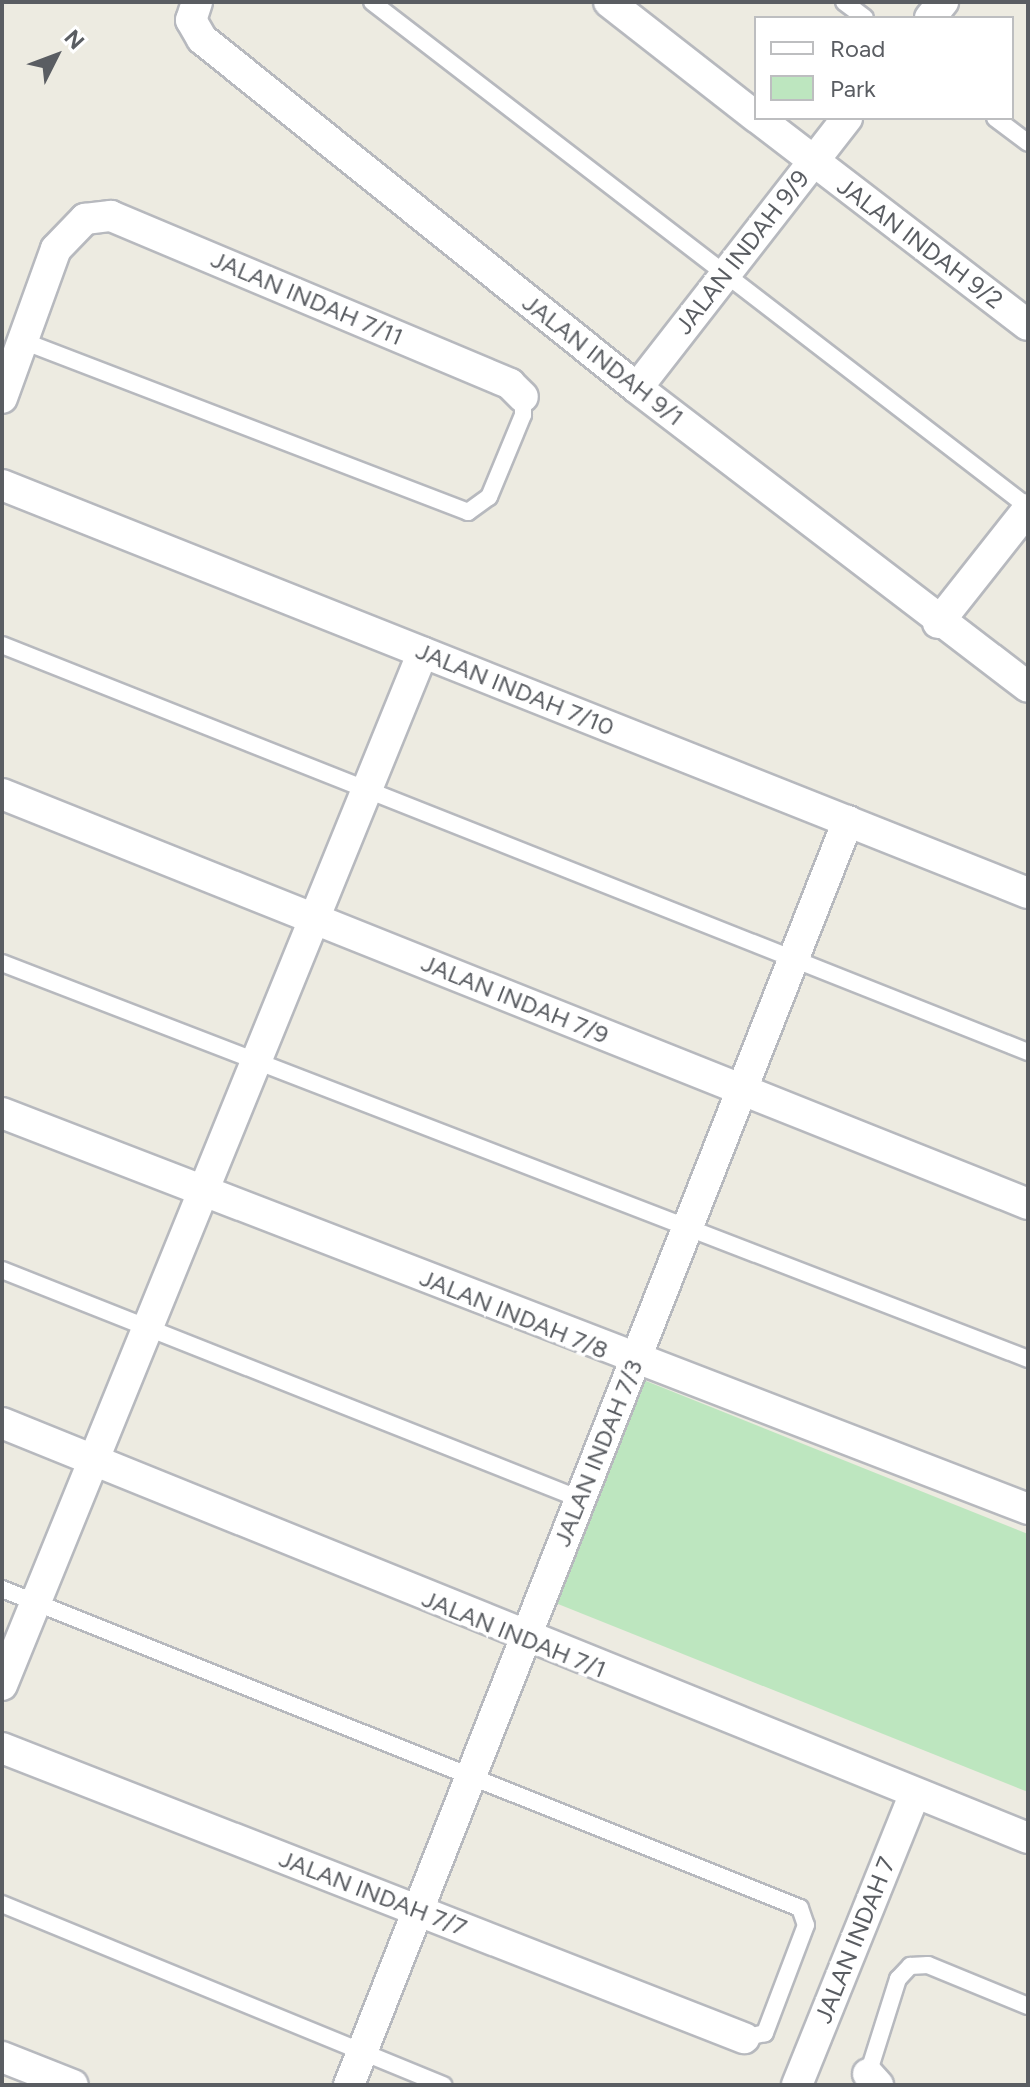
<!DOCTYPE html>
<style>
body{margin:0}
#map{position:relative;width:1030px;height:2087px;overflow:hidden;background:#edebe1;font-family:Figtree,sans-serif}
div>[style]{position:absolute}
.green>*{inset:0;background:#bde6bf}
.roads{filter:drop-shadow(2px 0 #b7b9be) drop-shadow(-2px 0 #b7b9be) drop-shadow(0 2px #b7b9be) drop-shadow(0 -2px #b7b9be)}
.service>*{height:16px;margin:-8px;padding:0 8px;transform-origin:8px;border-radius:8px;background:#fff}
.minor>*{height:30px;margin:-15px;padding:0 15px;transform-origin:15px;border-radius:15px;background:#fff}
span{translate:-50% -50%;white-space:nowrap;text-align:center;line-height:1.15;-webkit-text-stroke:7px #fff;paint-order:stroke}
.street-label{font-size:24px;color:#5a5d62}
.frame{position:absolute;inset:0;border:4px solid #5a5d62;pointer-events:none}
.legend{position:absolute;left:754px;top:16px;width:260px;height:104px;box-sizing:border-box;background:#fff;border:2px solid #bdbec0;margin:0;padding:10px 14px;list-style:none;font-size:24px;color:#5a5d62}
.legend li{display:flex;align-items:center;gap:16px;height:40px}
.legend b{width:40px;border:2px solid #bdbec0}
.north{position:absolute;left:16px;top:16px;width:80px;height:80px;-webkit-text-stroke:6px #fff;paint-order:stroke;rotate:48deg;font-size:22px;font-weight:700;line-height:32px;text-align:center;color:#5a5d62}
.north::after{content:'';display:block;margin:auto;width:28px;height:36px;background:#5a5d62;clip-path:polygon(50% 0,100% 100%,50% 72%,0 100%)}
</style>
<div id="map">
<div class="green">
<i style="clip-path:polygon(641px 1379px,1028px 1534px,1028px 1792px,553px 1602px)"></i>
</div>
<div class="roads">
<div class="service">
<i style="left:372px;top:2px;width:828px;rotate:37.59deg"></i>
<i style="left:844px;top:2px;width:26px;rotate:37deg"></i>
<i style="left:995px;top:118px;width:41px;rotate:37.1deg"></i>
<i style="left:23px;top:341px;width:477px;rotate:21deg"></i>
<i style="left:468px;top:512px;width:26px;rotate:-36deg"></i>
<i style="left:489px;top:497px;width:89px;rotate:-67.5deg"></i>
<i style="left:523px;top:415px;width:18px;rotate:-90deg"></i>
<i style="left:2px;top:645px;width:1104px;rotate:21.64deg"></i>
<i style="left:2px;top:963px;width:1100px;rotate:21.1deg"></i>
<i style="left:2px;top:1270px;width:622px;rotate:21.61deg"></i>
<i style="left:2px;top:1589px;width:859px;rotate:21.79deg"></i>
<i style="left:800px;top:1908px;width:18px;rotate:71deg"></i>
<i style="left:806px;top:1925px;width:116px;rotate:110.8deg"></i>
<i style="left:765px;top:2033px;width:22px;rotate:167deg"></i>
<i style="left:2px;top:1904px;width:477px;rotate:22.3deg"></i>
<i style="left:868px;top:2074px;width:100px;rotate:-72.5deg"></i>
<i style="left:898px;top:1979px;width:18px;rotate:-47deg"></i>
<i style="left:910px;top:1966px;width:18px;rotate:-3deg"></i>
<i style="left:928px;top:1965px;width:108px;rotate:22.3deg"></i>
</div>
<div class="minor">
<i style="left:197px;top:2px;width:19px;rotate:108deg"></i>
<i style="left:191px;top:20px;width:22px;rotate:60deg"></i>
<i style="left:202px;top:39px;width:558px;rotate:38.74deg"></i>
<i style="left:637px;top:388px;width:492px;rotate:37.4deg"></i>
<i style="left:609px;top:2px;width:187px;rotate:38deg"></i>
<i style="left:930px;top:18px;width:21px;rotate:-51deg"></i>
<i style="left:758px;top:118px;width:340px;rotate:37.5deg"></i>
<i style="left:637px;top:388px;width:342px;rotate:-52.1deg"></i>
<i style="left:2px;top:398px;width:158px;rotate:-70.1deg"></i>
<i style="left:56px;top:249px;width:42px;rotate:-46deg"></i>
<i style="left:85px;top:219px;width:26px;rotate:-7deg"></i>
<i style="left:111px;top:216px;width:433px;rotate:22.8deg"></i>
<i style="left:510px;top:384px;width:18px;rotate:45deg"></i>
<i style="left:2px;top:485px;width:1104px;rotate:21.69deg"></i>
<i style="left:938px;top:623px;width:145px;rotate:-51.7deg"></i>
<i style="left:2px;top:794px;width:1105px;rotate:21.78deg"></i>
<i style="left:2px;top:1113px;width:1100px;rotate:21.1deg"></i>
<i style="left:2px;top:1423px;width:1107px;rotate:22.02deg"></i>
<i style="left:2px;top:1685px;width:1115px;rotate:-67.83deg"></i>
<i style="left:2px;top:1748px;width:797px;rotate:21.35deg"></i>
<i style="left:2px;top:2057px;width:76px;rotate:21.5deg"></i>
<i style="left:868px;top:2074px;width:15px;rotate:48deg"></i>
<i style="left:349px;top:2085px;width:1359px;rotate:-68.46deg"></i>
<i style="left:797px;top:2085px;width:313px;rotate:-68deg"></i>
</div>
</div>
<div class="street-label">
<span style="left:920px;top:243px;rotate:37deg">JALAN INDAH 9/2</span>
<span style="left:742px;top:252px;rotate:-52deg">JALAN INDAH 9/9</span>
<span style="left:307px;top:298px;rotate:23deg">JALAN INDAH 7/11</span>
<span style="left:603px;top:360px;rotate:38deg">JALAN INDAH 9/1</span>
<span style="left:515px;top:689px;rotate:22deg">JALAN INDAH 7/10</span>
<span style="left:515px;top:999px;rotate:22deg">JALAN INDAH 7/9</span>
<span style="left:514px;top:1314px;rotate:22deg">JALAN INDAH 7/8</span>
<span style="left:598px;top:1453px;rotate:-68deg">JALAN INDAH 7/3</span>
<span style="left:514px;top:1634px;rotate:22deg">JALAN INDAH 7/1</span>
<span style="left:373px;top:1893px;rotate:21deg">JALAN INDAH 7/7</span>
<span style="left:855px;top:1940px;rotate:-68deg">JALAN INDAH 7</span>
</div>
<div class="frame"></div>
<ul class="legend">
<li><b style="height:10px;background:#fff"></b>Road</li>
<li><b style="height:22px;background:#bde6bf"></b>Park</li>
</ul>
<div class="north">N</div>
</div>
